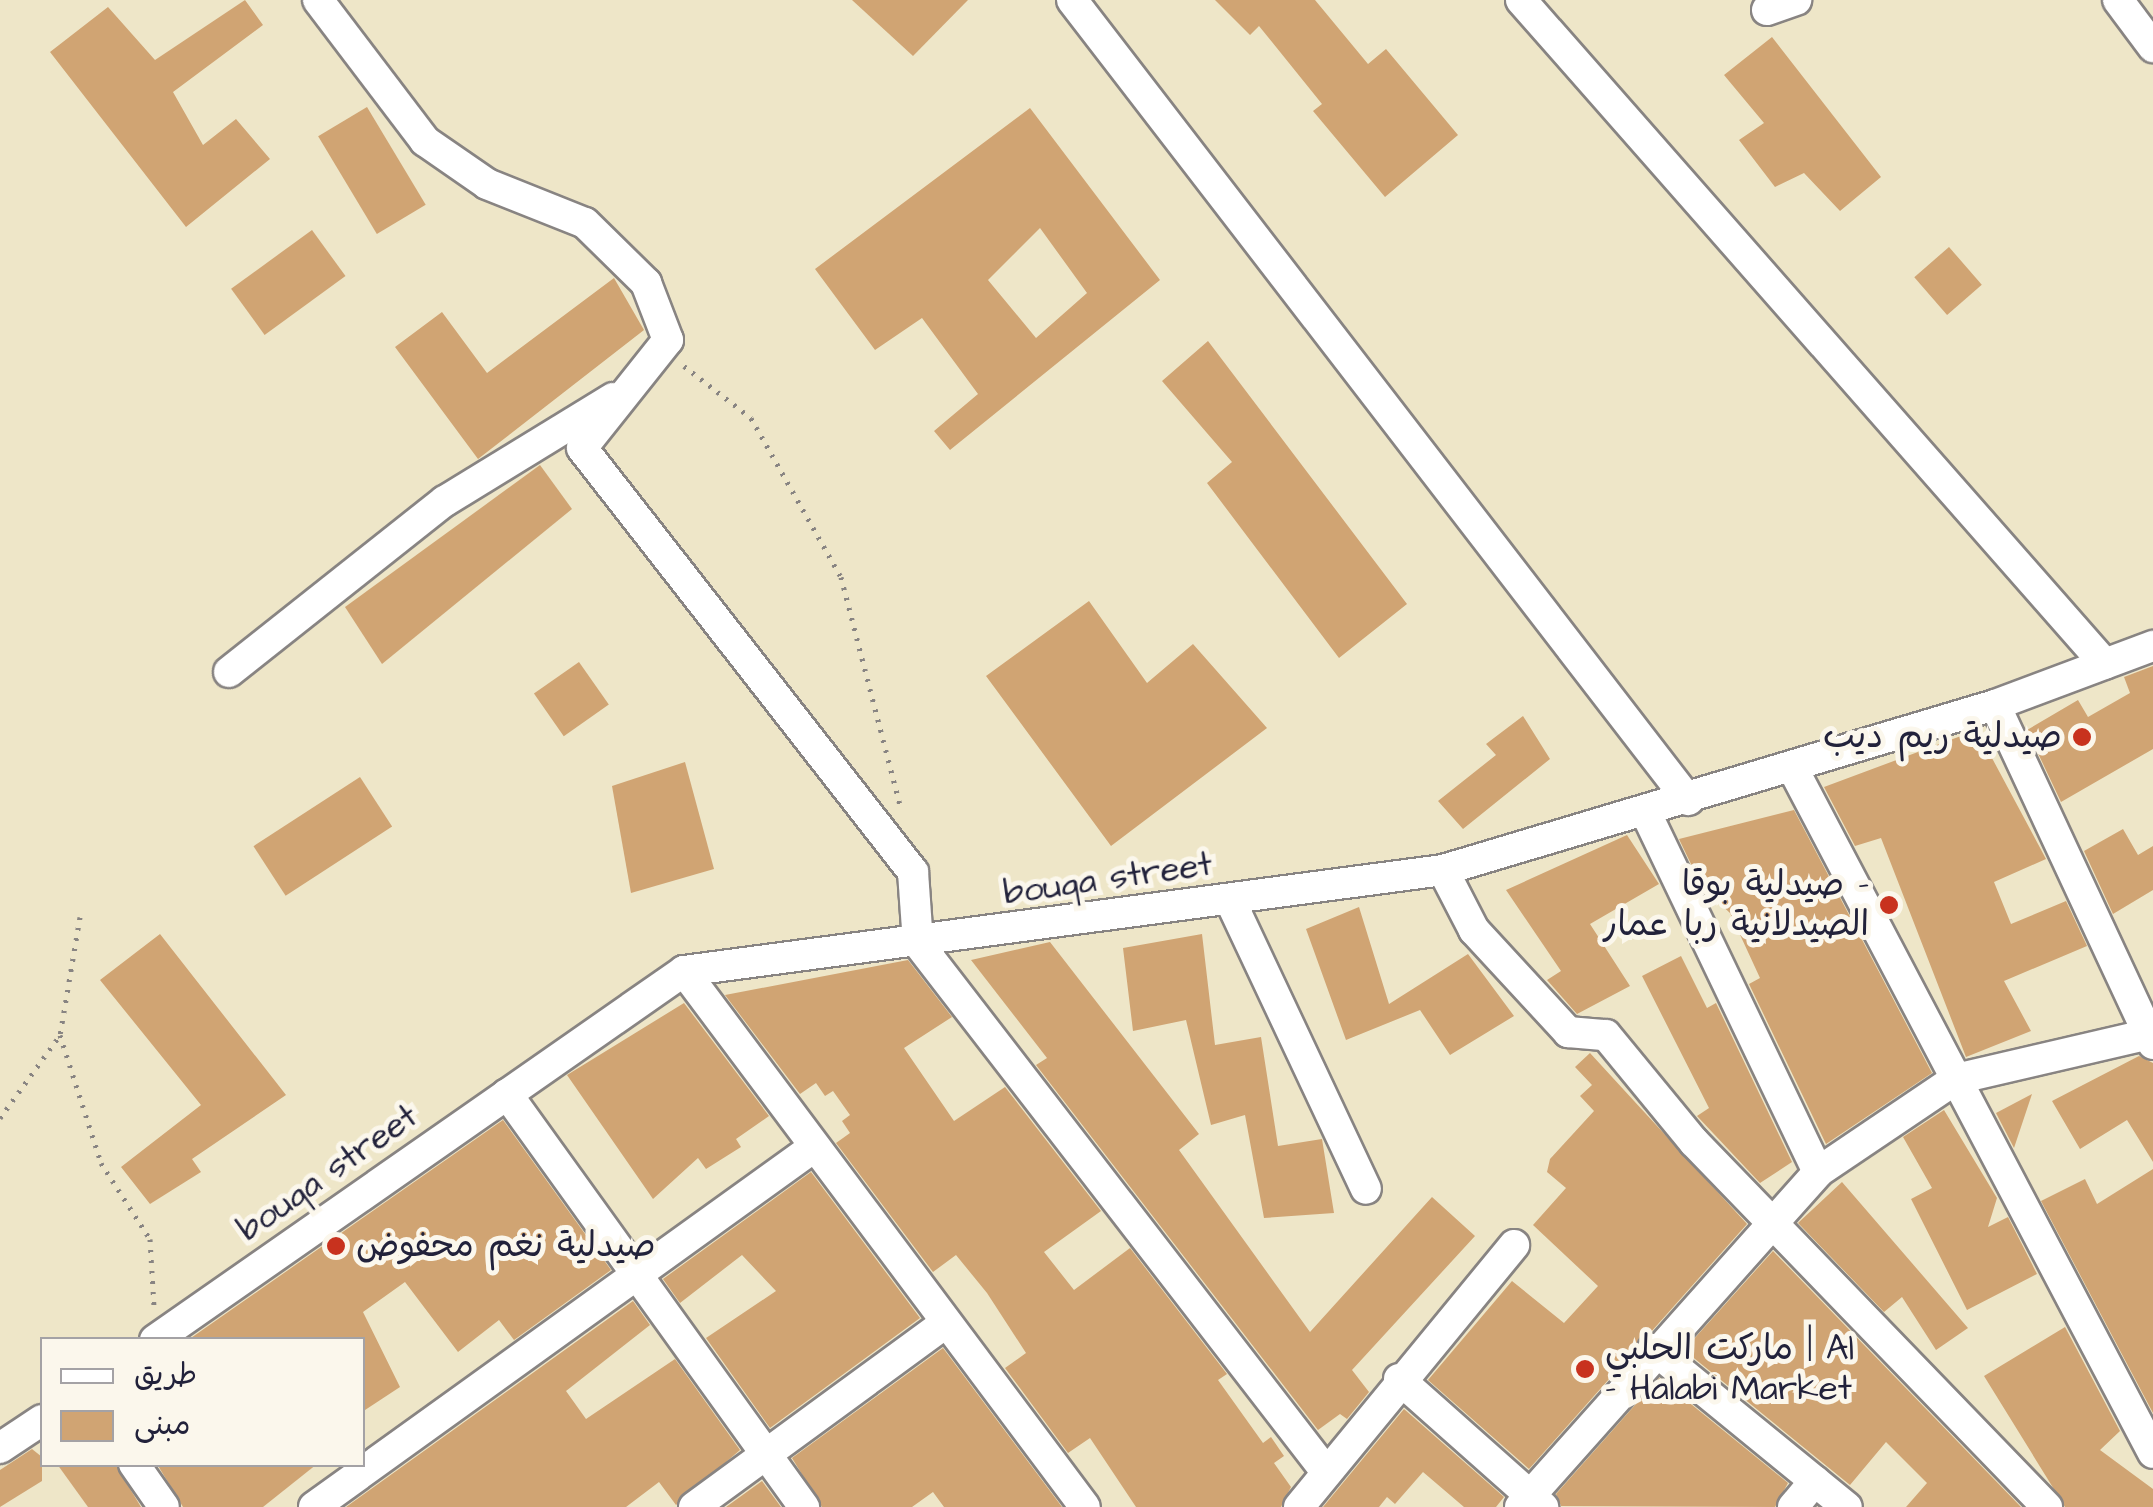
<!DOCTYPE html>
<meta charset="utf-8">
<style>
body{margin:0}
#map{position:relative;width:2153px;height:1507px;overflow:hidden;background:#eee6c8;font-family:"Architects Daughter","Playpen Sans Arabic",sans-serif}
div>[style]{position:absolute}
.building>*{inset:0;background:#d0a473;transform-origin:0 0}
.path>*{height:5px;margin-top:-2.5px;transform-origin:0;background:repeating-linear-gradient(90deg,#888482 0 2.5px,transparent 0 10.5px)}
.roads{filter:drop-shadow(2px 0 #888482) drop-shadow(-2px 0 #888482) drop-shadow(0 2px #888482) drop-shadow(0 -2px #888482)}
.minor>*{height:30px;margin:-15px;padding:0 15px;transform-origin:15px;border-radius:15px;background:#fff}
.dots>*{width:28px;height:28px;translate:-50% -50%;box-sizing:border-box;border:5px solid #fbf7ec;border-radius:50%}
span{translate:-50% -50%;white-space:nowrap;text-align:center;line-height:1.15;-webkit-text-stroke:10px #fbf7ec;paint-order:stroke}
.poi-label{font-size:35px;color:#22223b}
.right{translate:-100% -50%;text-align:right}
.left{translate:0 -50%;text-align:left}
.street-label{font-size:35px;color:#22223b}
.legend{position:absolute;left:40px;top:1337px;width:325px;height:130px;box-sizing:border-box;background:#fbf7ec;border:2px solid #a4a2a5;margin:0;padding:12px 18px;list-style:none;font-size:30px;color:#22223b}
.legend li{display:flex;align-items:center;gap:20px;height:50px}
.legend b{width:50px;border:2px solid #a4a2a5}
</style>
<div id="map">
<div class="building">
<i style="clip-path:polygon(245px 0,263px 25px,173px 92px,203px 145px,236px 119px,270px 159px,186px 227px,50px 52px,108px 7px,155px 60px)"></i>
<i style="clip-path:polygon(852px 0,968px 0,913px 56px)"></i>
<i style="clip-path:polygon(1215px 0,1315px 0,1368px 64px,1386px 49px,1458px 135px,1385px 197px,1313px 111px,1322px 104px,1259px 26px,1250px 35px)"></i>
<i style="clip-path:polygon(1772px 37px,1881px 177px,1840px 211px,1804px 173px,1775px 187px,1739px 140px,1764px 123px,1724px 75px)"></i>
<i style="left:367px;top:107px;width:114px;height:57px;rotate:59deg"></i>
<i style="clip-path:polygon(evenodd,1030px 108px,1160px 280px,950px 450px,934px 431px,978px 394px,922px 318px,875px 350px,815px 269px,1030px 108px,1040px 228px,1087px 293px,1036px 338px,988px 280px,1040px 228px)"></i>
<i style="left:312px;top:230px;width:57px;height:100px;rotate:54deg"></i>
<i style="left:1949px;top:247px;width:50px;height:46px;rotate:49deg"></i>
<i style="clip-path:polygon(614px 278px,644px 330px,478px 459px,395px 347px,442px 312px,487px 373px)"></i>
<i style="clip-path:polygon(1208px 341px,1407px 604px,1339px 658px,1207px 483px,1232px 462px,1162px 381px)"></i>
<i style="clip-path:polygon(540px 465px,572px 509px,382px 664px,345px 607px)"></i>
<i style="clip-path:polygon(1089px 601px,1147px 683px,1193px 644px,1267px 728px,1111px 846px,986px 676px)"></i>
<i style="left:579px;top:662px;width:52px;height:55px;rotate:55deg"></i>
<i style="clip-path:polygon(2153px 666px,2153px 749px,2061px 802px,2027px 730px,2078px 700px,2088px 717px,2130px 693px,2124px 677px)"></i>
<i style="clip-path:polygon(1523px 716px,1550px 759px,1463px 829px,1438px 801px,1496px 755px,1486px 744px)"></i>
<i style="clip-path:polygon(1977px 730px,2046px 859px,1994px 882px,2011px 924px,2066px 901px,2087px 946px,2004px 981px,2031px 1031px,1966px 1057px,1881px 838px,1855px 846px,1824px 787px)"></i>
<i style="clip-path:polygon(685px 762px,714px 869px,631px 893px,612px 786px)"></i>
<i style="left:360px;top:777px;width:59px;height:127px;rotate:57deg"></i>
<i style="clip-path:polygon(1794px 810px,1932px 1073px,1826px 1144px,1749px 984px,1760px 978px,1730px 913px,1702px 887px,1679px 839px)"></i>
<i style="clip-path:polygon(2123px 829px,2138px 855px,2153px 846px,2153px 890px,2113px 914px,2084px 851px)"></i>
<i style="clip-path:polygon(1627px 835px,1659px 884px,1590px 924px,1630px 986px,1577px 1014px,1547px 980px,1561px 971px,1506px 890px)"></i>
<i style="clip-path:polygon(1359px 907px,1389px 1004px,1468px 954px,1514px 1016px,1450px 1055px,1420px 1010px,1346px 1040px,1306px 929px)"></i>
<i style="clip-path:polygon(160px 934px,286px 1095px,192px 1159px,201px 1172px,150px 1204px,121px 1167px,201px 1105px,100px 980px)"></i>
<i style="clip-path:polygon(1202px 934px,1215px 1045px,1261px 1037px,1278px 1146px,1322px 1139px,1334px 1213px,1264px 1218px,1245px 1115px,1211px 1125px,1186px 1020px,1133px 1031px,1123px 948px)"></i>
<i style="clip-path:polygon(1050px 942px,1199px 1134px,1179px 1150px,1310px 1332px,1432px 1197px,1475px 1236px,1352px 1370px,1369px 1392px,1347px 1419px,1340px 1414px,1318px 1430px,1036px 1065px,1047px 1058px,971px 960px)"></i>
<i style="clip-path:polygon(1681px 956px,1707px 1008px,1716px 1003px,1792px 1162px,1760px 1183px,1697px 1116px,1709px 1108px,1642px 976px)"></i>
<i style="clip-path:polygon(908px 960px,952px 1017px,904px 1048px,954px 1121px,1005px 1087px,1101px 1211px,1044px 1252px,1074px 1290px,1130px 1248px,1227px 1374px,1218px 1380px,1263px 1443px,1271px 1437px,1284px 1456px,1274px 1463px,1291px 1487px,1281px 1507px,1136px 1507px,1090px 1438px,1068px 1453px,1005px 1368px,1026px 1353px,987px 1293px,956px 1255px,933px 1272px,836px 1143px,850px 1133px,842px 1121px,850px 1115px,833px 1091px,825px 1096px,816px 1083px,800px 1094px,725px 995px)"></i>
<i style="clip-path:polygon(684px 1003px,769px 1116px,736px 1139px,741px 1147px,706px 1169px,698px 1158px,653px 1199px,567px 1075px)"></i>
<i style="clip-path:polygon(1590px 1053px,1747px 1224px,1529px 1469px,1428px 1380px,1512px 1281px,1564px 1323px,1598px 1286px,1533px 1225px,1566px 1188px,1547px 1172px,1550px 1159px,1594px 1111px,1580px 1096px,1592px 1085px,1575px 1067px)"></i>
<i style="clip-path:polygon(2139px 1056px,2153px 1063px,2153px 1162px,2127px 1120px,2080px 1149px,2052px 1101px)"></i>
<i style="clip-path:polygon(2032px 1094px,2014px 1148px,1996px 1113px)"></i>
<i style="clip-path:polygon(1944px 1110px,1997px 1198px,1988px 1227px,2008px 1217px,2037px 1274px,1967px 1310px,1911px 1199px,1932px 1188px,1903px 1137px)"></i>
<i style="clip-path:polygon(503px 1120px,611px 1270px,514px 1340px,499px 1320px,458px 1352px,405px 1282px,363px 1312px,400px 1387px,362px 1412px,362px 1340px,188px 1340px)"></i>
<i style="clip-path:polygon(2153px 1169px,2153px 1413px,2041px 1201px,2085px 1179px,2097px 1204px)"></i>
<i style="clip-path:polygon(811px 1172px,920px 1318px,770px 1428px,706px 1338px,776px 1291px,742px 1255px,680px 1303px,663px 1279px)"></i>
<i style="clip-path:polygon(1842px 1182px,1968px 1328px,1936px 1350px,1902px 1297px,1884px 1312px,1798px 1223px)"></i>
<i style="clip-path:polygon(1773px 1251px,2021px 1507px,1906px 1507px,1927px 1483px,1886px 1442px,1850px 1485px,1684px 1350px)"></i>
<i style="clip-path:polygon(633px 1301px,650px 1325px,566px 1391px,586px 1419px,675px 1359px,740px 1450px,676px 1505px,659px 1482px,626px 1507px,346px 1507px)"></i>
<i style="clip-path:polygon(2065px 1327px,2120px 1431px,2100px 1450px,2153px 1489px,2153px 1507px,2065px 1507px,1984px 1376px)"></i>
<i style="clip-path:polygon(943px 1348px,1062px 1507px,944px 1507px,933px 1492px,912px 1507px,822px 1507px,792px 1458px)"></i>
<i style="clip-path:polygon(1659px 1378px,1788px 1483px,1775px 1507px,1561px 1506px,1556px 1494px)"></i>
<i style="clip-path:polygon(1404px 1409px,1504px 1497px,1496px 1507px,1464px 1507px,1423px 1472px,1395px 1504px,1387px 1497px,1379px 1507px,1323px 1507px)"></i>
<i style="clip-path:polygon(32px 1449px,42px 1457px,42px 1481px,0 1507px,0 1470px)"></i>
<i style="clip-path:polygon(57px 1464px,115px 1464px,141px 1507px,88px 1507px)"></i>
<i style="clip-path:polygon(157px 1464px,317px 1464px,263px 1507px,183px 1507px)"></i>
<i style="clip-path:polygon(762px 1481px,781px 1507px,726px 1507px)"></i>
</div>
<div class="path">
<i style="left:684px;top:366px;width:85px;rotate:37.8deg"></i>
<i style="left:751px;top:418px;width:183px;rotate:60.5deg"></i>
<i style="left:841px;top:577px;width:236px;rotate:75.5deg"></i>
<i style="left:80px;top:917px;width:120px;rotate:99.6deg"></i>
<i style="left:60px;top:1035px;width:134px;rotate:72.2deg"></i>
<i style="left:101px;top:1163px;width:90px;rotate:57.2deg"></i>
<i style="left:150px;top:1239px;width:67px;rotate:86.6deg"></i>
<i style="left:0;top:1118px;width:102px;rotate:-54.1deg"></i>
</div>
<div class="roads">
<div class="minor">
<i style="left:318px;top:0;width:177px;rotate:52.8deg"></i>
<i style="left:425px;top:141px;width:75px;rotate:34.7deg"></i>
<i style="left:487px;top:184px;width:105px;rotate:21.7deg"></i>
<i style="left:585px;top:223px;width:86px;rotate:44.5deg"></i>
<i style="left:646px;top:283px;width:61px;rotate:68.9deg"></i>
<i style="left:668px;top:340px;width:138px;rotate:128.5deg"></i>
<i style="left:582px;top:448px;width:538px;rotate:52.02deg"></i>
<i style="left:913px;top:872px;width:71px;rotate:86deg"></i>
<i style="left:918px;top:943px;width:669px;rotate:52.34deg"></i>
<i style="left:1072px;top:0;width:1010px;rotate:52.4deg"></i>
<i style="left:1521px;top:0;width:884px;rotate:48.67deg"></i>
<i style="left:2118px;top:0;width:59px;rotate:53.3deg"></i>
<i style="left:1767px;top:10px;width:31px;rotate:-19deg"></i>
<i style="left:229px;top:672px;width:275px;rotate:-38.4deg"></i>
<i style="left:445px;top:501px;width:197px;rotate:-31.5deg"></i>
<i style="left:1995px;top:705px;width:374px;rotate:65deg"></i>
<i style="left:1792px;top:767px;width:775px;rotate:62.24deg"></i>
<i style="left:1646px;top:813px;width:398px;rotate:64.4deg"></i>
<i style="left:1443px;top:870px;width:68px;rotate:62.7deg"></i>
<i style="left:1474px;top:930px;width:139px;rotate:47.3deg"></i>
<i style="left:1568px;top:1032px;width:38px;rotate:5deg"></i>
<i style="left:1606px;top:1035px;width:139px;rotate:50.6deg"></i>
<i style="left:1694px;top:1142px;width:508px;rotate:45.96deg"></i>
<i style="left:1230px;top:900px;width:319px;rotate:64.8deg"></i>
<i style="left:684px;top:971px;width:669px;rotate:53.2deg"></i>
<i style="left:507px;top:1094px;width:509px;rotate:54.28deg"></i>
<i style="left:155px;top:1340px;width:645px;rotate:-34.9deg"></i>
<i style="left:684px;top:971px;width:766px;rotate:-7.58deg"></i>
<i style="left:1443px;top:870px;width:576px;rotate:-16.64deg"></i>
<i style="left:1995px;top:705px;width:169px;rotate:-20.5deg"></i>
<i style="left:1653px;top:1349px;width:250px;rotate:39.2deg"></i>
<i style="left:1399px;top:1379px;width:193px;rotate:41.6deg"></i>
<i style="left:0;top:1448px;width:50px;rotate:-33.7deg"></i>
<i style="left:134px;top:1464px;width:52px;rotate:55.1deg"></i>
<i style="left:314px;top:1507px;width:616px;rotate:-35.75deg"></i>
<i style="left:694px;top:1507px;width:308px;rotate:-36.2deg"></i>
<i style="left:1299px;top:1507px;width:339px;rotate:-50.6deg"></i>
<i style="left:1520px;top:1507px;width:448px;rotate:-48.3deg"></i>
<i style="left:1818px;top:1172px;width:166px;rotate:-34deg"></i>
<i style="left:1956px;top:1079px;width:202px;rotate:-13.1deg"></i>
<i style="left:1793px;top:1507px;width:34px;rotate:-50deg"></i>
</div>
</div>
<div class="dots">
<i style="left:2082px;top:737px;background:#c8321e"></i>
<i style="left:1889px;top:905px;background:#c8321e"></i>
<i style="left:336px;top:1246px;background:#c8321e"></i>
<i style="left:1585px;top:1369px;background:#c8321e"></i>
</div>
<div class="poi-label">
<span class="right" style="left:2062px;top:737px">صيدلية ريم ديب</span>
<span class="right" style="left:1869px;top:905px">صيدلية بوقا -<br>الصيدلانية ربا عمار</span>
<span class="left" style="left:356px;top:1246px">صيدلية نغم محفوض</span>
<span class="left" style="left:1605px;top:1369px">ماركت الحلبي | Al<br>- Halabi Market</span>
</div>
<div class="street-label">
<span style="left:1108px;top:879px;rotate:-8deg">bouqa street</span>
<span style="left:328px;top:1173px;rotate:-35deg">bouqa street</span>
</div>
<ul class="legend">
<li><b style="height:12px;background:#fff"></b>طريق</li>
<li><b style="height:28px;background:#d0a473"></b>مبنى</li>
</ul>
</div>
